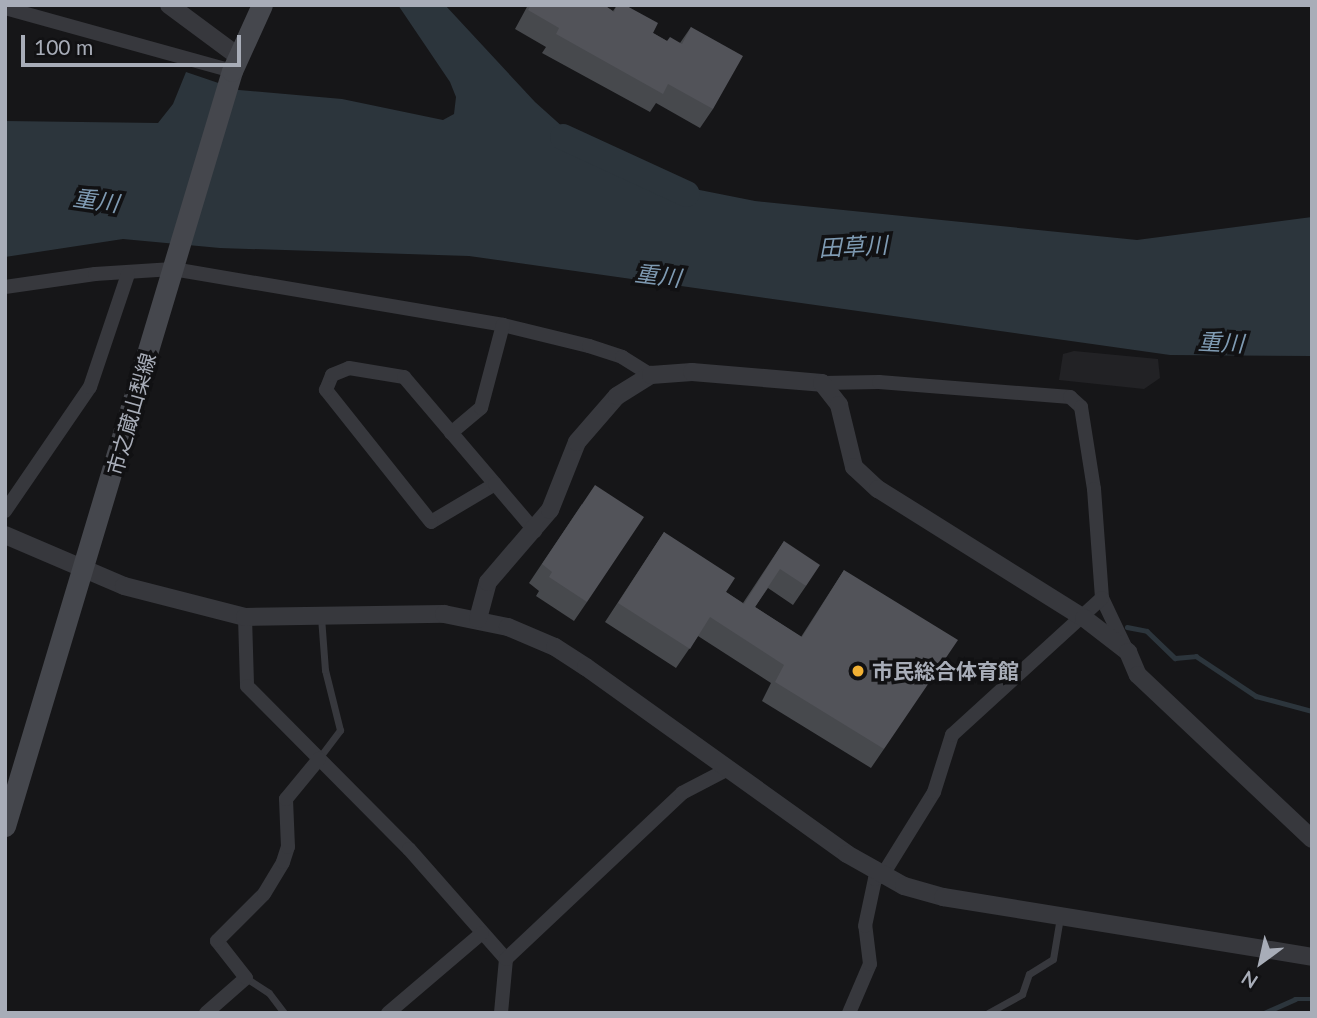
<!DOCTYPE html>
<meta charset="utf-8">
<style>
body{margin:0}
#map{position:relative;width:1317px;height:1018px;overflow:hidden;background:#161618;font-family:Lato,"Noto Sans JP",sans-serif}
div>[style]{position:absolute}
.built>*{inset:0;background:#222225}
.water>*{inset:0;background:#2c353c}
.stream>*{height:4.5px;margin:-2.25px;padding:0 2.25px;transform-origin:2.25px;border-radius:2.25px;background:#2c353c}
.river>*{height:26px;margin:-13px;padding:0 13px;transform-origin:13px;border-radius:13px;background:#2c353c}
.service>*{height:7px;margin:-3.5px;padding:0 3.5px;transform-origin:3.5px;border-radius:3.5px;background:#37383d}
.minor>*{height:14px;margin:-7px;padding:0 7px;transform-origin:7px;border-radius:7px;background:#37383d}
.tertiary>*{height:18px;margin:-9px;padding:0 9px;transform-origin:9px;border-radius:9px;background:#37383d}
.secondary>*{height:21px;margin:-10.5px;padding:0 10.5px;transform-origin:10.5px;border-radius:10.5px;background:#45474d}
.wall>*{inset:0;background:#47494d}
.building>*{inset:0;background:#525359}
.dots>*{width:19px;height:19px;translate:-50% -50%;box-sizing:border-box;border:4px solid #111113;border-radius:50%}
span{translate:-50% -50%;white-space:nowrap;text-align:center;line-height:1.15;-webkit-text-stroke:7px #111113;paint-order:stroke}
.street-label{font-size:21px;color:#a8adb8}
.poi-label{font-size:21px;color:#a8adb8;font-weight:700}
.left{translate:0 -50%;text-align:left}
.water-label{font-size:23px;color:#7f9bb3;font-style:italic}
.frame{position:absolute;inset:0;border:7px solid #a8adb8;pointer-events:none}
.north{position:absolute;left:1226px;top:927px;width:70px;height:70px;-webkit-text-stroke:5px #111113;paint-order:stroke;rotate:213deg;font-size:19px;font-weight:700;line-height:28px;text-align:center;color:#a8adb8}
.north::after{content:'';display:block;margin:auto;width:24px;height:32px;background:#a8adb8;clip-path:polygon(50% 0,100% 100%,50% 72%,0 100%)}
.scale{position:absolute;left:21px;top:35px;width:220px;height:32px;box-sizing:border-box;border:4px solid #a8adb8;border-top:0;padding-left:9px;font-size:21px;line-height:24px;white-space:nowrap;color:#a8adb8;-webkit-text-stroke:5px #111113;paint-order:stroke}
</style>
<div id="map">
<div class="built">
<i style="clip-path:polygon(1074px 351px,1158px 359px,1160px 378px,1144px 389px,1059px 380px,1063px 354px)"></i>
</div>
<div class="water">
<i style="clip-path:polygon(398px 5px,445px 5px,535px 102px,614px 173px,755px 201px,1137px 240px,1312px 217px,1312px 356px,1170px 355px,469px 256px,220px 248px,123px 239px,5px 257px,5px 121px,158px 123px,173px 104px,186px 72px,239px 90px,342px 99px,443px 120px,454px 114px,456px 97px,450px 82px)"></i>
</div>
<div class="stream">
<i style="left:1127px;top:627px;width:20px;rotate:11deg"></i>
<i style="left:1147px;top:631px;width:39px;rotate:44deg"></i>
<i style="left:1175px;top:658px;width:21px;rotate:-5deg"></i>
<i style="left:1196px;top:656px;width:72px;rotate:33.7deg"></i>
<i style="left:1256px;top:696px;width:58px;rotate:15deg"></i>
<i style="left:1264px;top:1013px;width:34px;rotate:-24deg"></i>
<i style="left:1295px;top:999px;width:17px"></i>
</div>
<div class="river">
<i style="left:563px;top:137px;width:136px;rotate:24.7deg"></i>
</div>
<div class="service">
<i style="left:319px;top:758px;width:35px;rotate:-53deg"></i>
<i style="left:340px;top:730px;width:62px;rotate:-104deg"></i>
<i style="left:325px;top:670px;width:53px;rotate:-94.3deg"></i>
<i style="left:246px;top:978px;width:27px;rotate:33deg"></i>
<i style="left:269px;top:993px;width:25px;rotate:53deg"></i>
<i style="left:988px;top:1013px;width:39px;rotate:-29deg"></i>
<i style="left:1022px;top:994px;width:21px;rotate:-71deg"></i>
<i style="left:1029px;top:974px;width:28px;rotate:-32deg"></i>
<i style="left:1053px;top:959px;width:43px;rotate:-80.5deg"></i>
</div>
<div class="minor">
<i style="left:5px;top:8px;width:236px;rotate:15.5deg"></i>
<i style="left:5px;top:287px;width:91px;rotate:-8.2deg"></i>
<i style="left:95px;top:274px;width:78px;rotate:-3.7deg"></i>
<i style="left:173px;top:269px;width:335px;rotate:9.6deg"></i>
<i style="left:503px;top:325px;width:89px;rotate:13.7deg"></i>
<i style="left:589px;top:346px;width:35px;rotate:18deg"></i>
<i style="left:622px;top:357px;width:34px;rotate:32deg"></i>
<i style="left:822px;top:383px;width:57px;rotate:-1deg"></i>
<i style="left:879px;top:382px;width:192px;rotate:4.5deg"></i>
<i style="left:1070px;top:397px;width:15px;rotate:42deg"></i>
<i style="left:1081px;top:407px;width:83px;rotate:81deg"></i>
<i style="left:1094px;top:489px;width:109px;rotate:85.8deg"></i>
<i style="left:1102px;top:598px;width:59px;rotate:64.7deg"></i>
<i style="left:451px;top:433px;width:39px;rotate:-40deg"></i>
<i style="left:481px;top:408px;width:86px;rotate:-75.2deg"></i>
<i style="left:495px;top:484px;width:74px;rotate:149.3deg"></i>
<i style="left:431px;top:522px;width:169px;rotate:-128.5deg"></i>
<i style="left:326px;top:390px;width:16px;rotate:-68deg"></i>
<i style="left:332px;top:375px;width:18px;rotate:-22deg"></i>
<i style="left:349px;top:368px;width:56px;rotate:9.3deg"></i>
<i style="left:404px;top:377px;width:140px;rotate:49.6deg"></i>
<i style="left:495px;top:484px;width:62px;rotate:49.6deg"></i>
<i style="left:5px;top:511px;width:150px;rotate:-55.6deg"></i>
<i style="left:90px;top:387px;width:119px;rotate:-71.4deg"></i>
<i style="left:245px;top:617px;width:69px;rotate:88.3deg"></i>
<i style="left:247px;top:686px;width:230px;rotate:45.2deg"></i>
<i style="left:409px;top:849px;width:147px;rotate:48.6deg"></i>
<i style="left:506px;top:959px;width:54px;rotate:95.3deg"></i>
<i style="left:506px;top:959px;width:242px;rotate:-43.3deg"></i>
<i style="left:682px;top:793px;width:54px;rotate:-27.5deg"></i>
<i style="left:206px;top:1013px;width:53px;rotate:-41.2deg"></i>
<i style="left:246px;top:978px;width:47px;rotate:-128.1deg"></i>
<i style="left:217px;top:941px;width:66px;rotate:-45deg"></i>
<i style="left:264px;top:894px;width:37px;rotate:-59deg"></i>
<i style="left:283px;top:862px;width:16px;rotate:-72deg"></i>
<i style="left:288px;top:847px;width:48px;rotate:-92.4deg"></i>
<i style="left:286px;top:799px;width:52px;rotate:-50.5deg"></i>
<i style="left:388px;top:1013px;width:123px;rotate:-40.4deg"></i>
<i style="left:849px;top:1013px;width:53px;rotate:-66.8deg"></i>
<i style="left:870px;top:964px;width:38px;rotate:-97deg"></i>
<i style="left:865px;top:926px;width:48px;rotate:-78deg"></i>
<i style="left:875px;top:879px;width:8px;rotate:-23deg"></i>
<i style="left:882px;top:876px;width:99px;rotate:-58.2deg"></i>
<i style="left:934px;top:792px;width:60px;rotate:-72.5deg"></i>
<i style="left:952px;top:735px;width:203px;rotate:-42.4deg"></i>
</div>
<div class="tertiary">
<i style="left:169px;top:5px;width:86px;rotate:36.5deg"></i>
<i style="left:5px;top:535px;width:129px;rotate:23.2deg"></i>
<i style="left:124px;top:586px;width:125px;rotate:14.4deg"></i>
<i style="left:245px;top:617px;width:199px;rotate:-0.9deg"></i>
<i style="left:444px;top:614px;width:65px;rotate:11.5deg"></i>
<i style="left:508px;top:627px;width:51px;rotate:23.1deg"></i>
<i style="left:555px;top:647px;width:37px;rotate:33deg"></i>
<i style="left:586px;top:667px;width:321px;rotate:35.6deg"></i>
<i style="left:847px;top:854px;width:65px;rotate:29.3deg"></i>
<i style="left:904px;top:886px;width:41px;rotate:15.8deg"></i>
<i style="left:943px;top:897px;width:374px;rotate:9.2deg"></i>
<i style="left:478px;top:619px;width:38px;rotate:-75deg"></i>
<i style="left:488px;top:582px;width:95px;rotate:-49.3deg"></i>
<i style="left:550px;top:510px;width:73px;rotate:-68.3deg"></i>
<i style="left:577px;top:442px;width:61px;rotate:-49deg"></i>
<i style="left:617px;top:396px;width:40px;rotate:-32deg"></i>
<i style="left:651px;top:375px;width:41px;rotate:-4.2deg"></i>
<i style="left:692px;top:372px;width:130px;rotate:4.8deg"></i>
<i style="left:822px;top:383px;width:28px;rotate:52deg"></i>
<i style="left:839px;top:405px;width:64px;rotate:76.4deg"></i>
<i style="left:854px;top:467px;width:33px;rotate:43deg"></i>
<i style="left:878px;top:489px;width:243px;rotate:32.1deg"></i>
<i style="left:1084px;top:618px;width:56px;rotate:37.7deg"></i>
<i style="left:1128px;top:652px;width:25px;rotate:67deg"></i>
<i style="left:1138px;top:675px;width:239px;rotate:43.3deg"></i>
</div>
<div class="secondary">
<i style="left:5px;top:826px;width:788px;rotate:-73.27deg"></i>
<i style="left:232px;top:71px;width:72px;rotate:-65.6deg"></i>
</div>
<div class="wall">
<i style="clip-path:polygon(528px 5px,604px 5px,613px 11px,617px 5px,653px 33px,667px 41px,680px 43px,691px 27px,713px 109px,700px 128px,656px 103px,650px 112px,542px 53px,546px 47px,515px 29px)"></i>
<i style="clip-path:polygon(582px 504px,587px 602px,574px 621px,536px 596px,539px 591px,529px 583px)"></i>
<i style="clip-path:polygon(664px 532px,726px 592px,743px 603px,784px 541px,806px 586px,793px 605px,768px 588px,755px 607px,801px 637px,844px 570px,884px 749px,871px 768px,762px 701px,771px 683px,698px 636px,676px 668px,605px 622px)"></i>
</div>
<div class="building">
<i style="clip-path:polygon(531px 5px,604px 5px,614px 12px,617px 5px,625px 5px,658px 23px,653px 33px,667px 41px,670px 37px,682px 44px,691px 27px,743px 56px,713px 109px,668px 84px,663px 94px,556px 34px,559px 28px,528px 10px)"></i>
<i style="clip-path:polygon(595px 485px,644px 517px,587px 602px,549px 577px,552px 572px,542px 564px)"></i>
<i style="clip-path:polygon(664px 532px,735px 578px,726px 592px,744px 604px,784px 541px,820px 565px,806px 586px,780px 569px,755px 607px,802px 637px,844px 570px,958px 640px,884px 749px,775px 682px,784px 665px,710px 617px,690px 649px,618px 603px)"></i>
</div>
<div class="dots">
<i style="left:858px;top:671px;background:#f2b134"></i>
</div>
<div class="street-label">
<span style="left:131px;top:414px;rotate:-74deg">市之蔵山梨線</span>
</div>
<div class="poi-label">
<span class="left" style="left:872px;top:671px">市民総合体育館</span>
</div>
<div class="water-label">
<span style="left:96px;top:200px;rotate:8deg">重川</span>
<span style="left:853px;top:246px;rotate:-3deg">田草川</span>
<span style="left:658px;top:275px;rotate:7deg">重川</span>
<span style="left:1221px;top:342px;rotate:3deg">重川</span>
</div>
<div class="frame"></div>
<div class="north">N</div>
<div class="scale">100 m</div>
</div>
